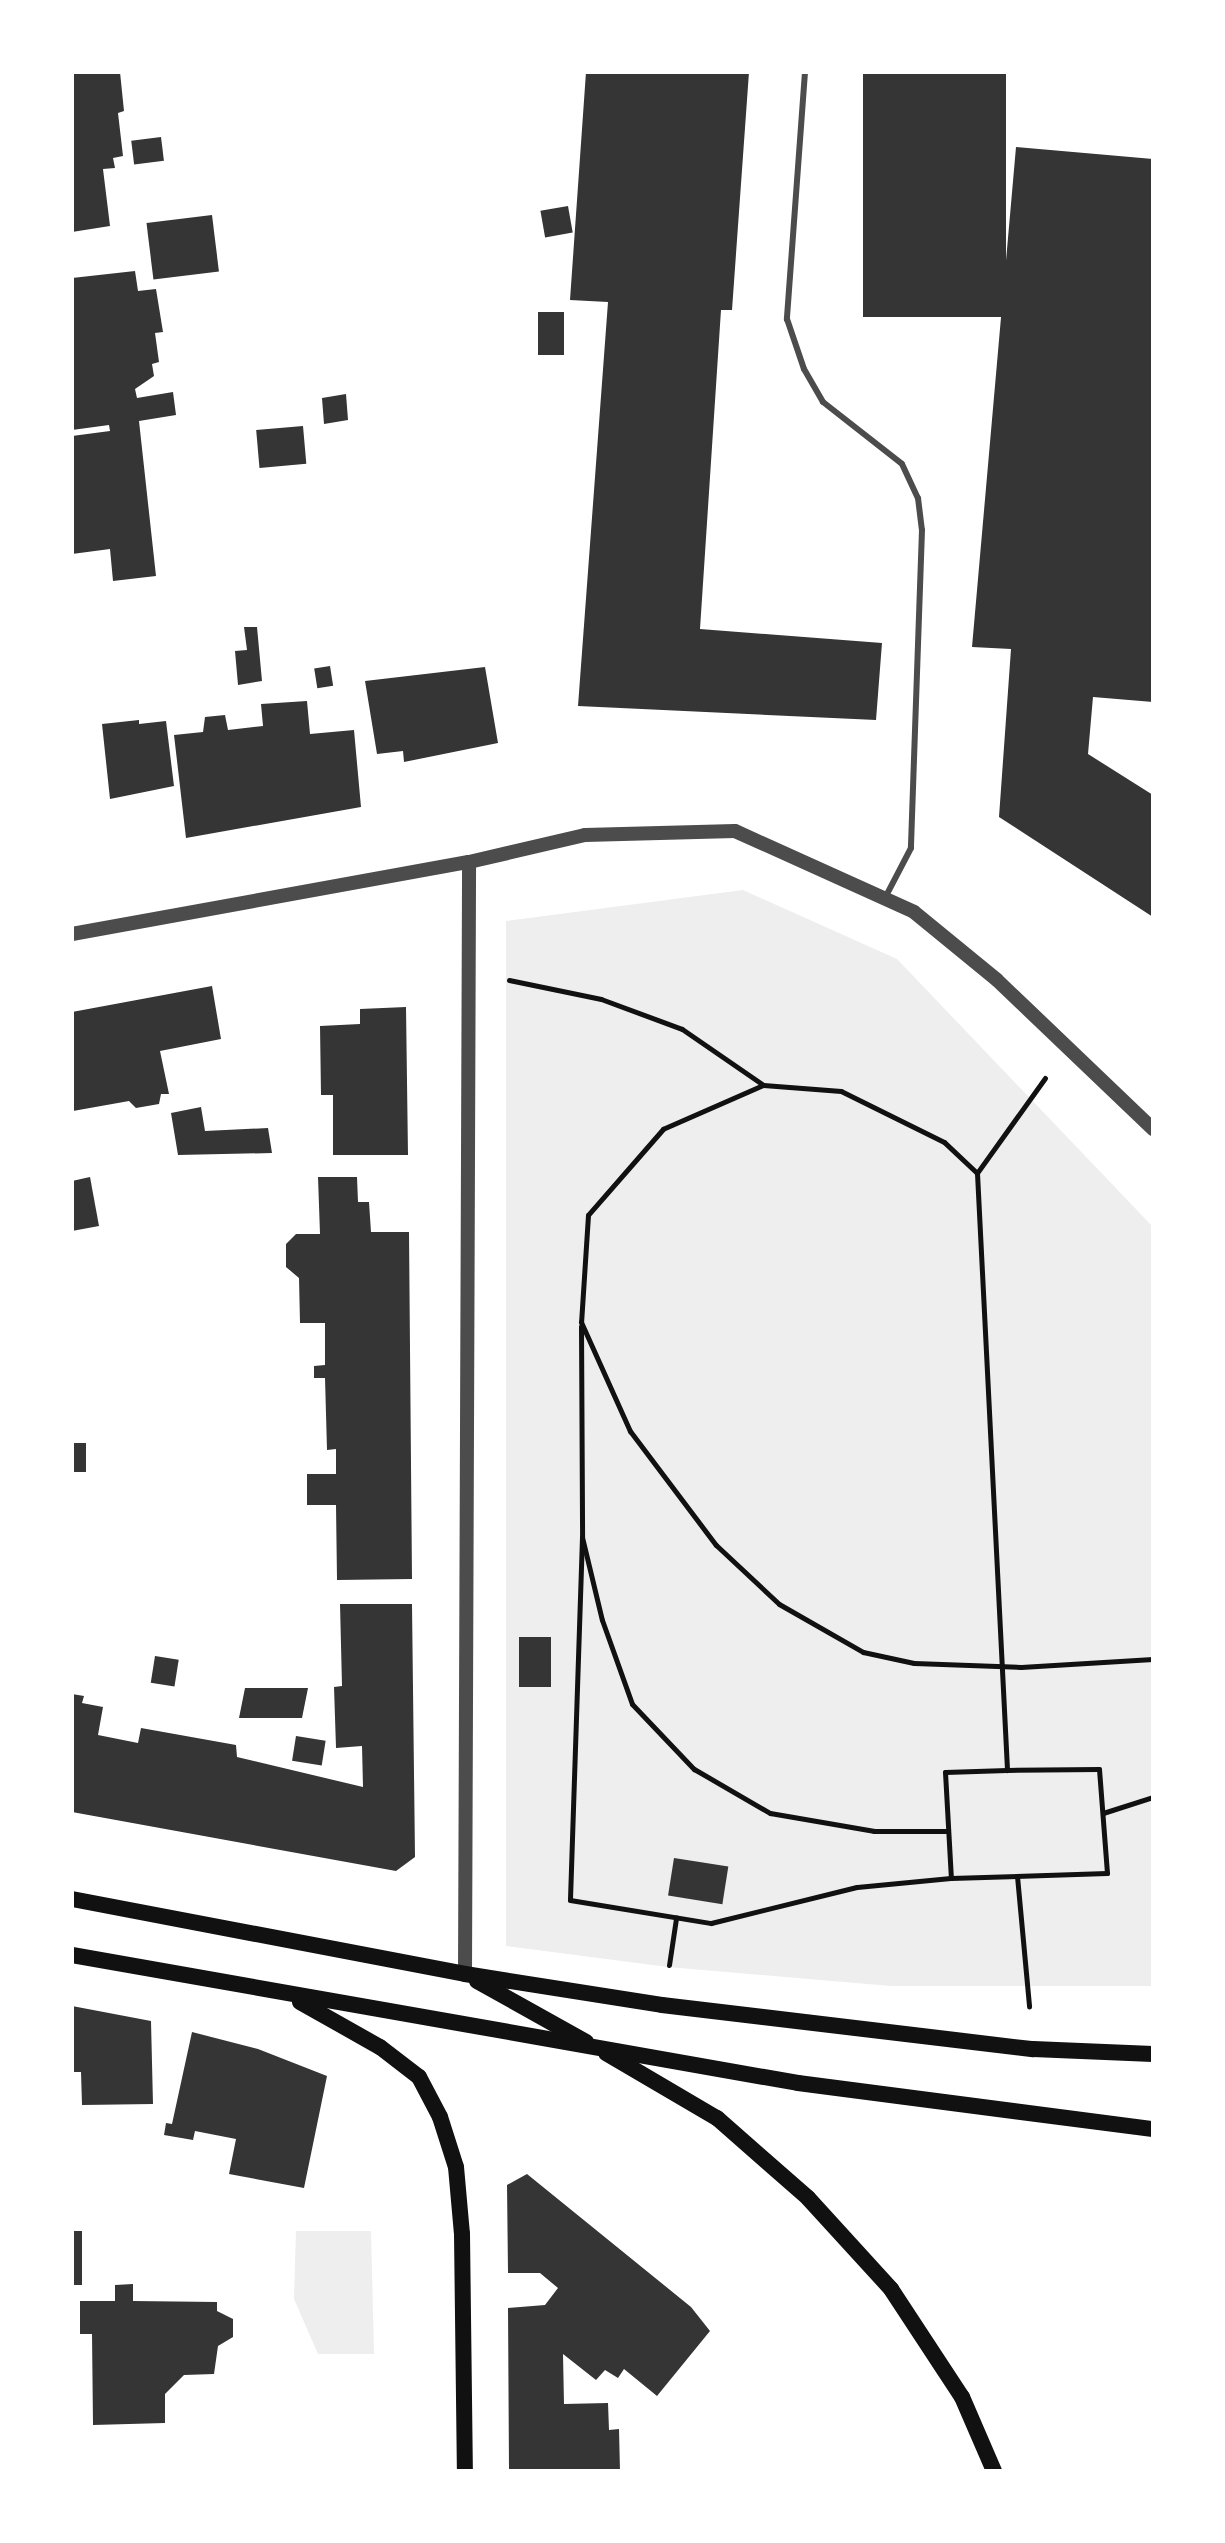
<!DOCTYPE html>
<style>
body{margin:0}
#map{position:relative;width:1225px;height:2543px;overflow:hidden;background:#fff;font-family:"IBM Plex Sans",sans-serif}
div>[style]{position:absolute}
.green>*{inset:0;background:#eee}
.building>*{inset:0;background:#353535;transform-origin:0 0}
.path>*{height:5px;margin:-2.5px;padding:0 2.5px;transform-origin:2.5px;border-radius:2.5px;background:#111}
.service>*{height:6px;margin:-3px;padding:0 3px;transform-origin:3px;border-radius:3px;background:#4c4c4c}
.tertiary>*{height:14px;margin:-7px;padding:0 7px;transform-origin:7px;border-radius:7px;background:#4c4c4c}
.secondary>*{height:16px;margin:-8px;padding:0 8px;transform-origin:8px;border-radius:8px;background:#111}
span{translate:-50% -50%;white-space:nowrap;text-align:center;line-height:1.15;-webkit-text-stroke:8px #fff;paint-order:stroke}
.frame{position:absolute;inset:0;border:74px solid #fff;pointer-events:none}
</style>
<div id="map">
<div class="green">
<i style="clip-path:polygon(743px 890px,897px 959px,1153px 1227px,1153px 1986px,891px 1986px,668px 1967px,506px 1946px,506px 921px)"></i>
<i style="clip-path:polygon(296px 2231px,371px 2231px,374px 2354px,318px 2354px,294px 2299px)"></i>
</div>
<div class="building">
<i style="clip-path:polygon(72px 72px,120px 72px,124px 111px,118px 113px,123px 156px,113px 158px,115px 168px,103px 169px,110px 226px,72px 232px)"></i>
<i style="clip-path:polygon(586px 72px,749px 72px,732px 310px,721px 310px,700px 629px,882px 643px,876px 720px,578px 706px,608px 302px,570px 300px)"></i>
<i style="left:863px;top:72px;width:143px;height:245px"></i>
<i style="left:161px;top:137px;width:24px;height:30px;rotate:83deg"></i>
<i style="clip-path:polygon(1016px 147px,1153px 159px,1153px 702px,1093px 697px,1088px 754px,1153px 795px,1153px 917px,999px 817px,1011px 649px,972px 647px)"></i>
<i style="left:568px;top:206px;width:27px;height:28px;rotate:80deg"></i>
<i style="left:212px;top:215px;width:57px;height:66px;rotate:83deg"></i>
<i style="clip-path:polygon(135px 271px,138px 291px,156px 289px,163px 332px,155px 333px,159px 362px,152px 364px,154px 376px,135px 389px,137px 398px,173px 392px,176px 415px,139px 421px,156px 576px,113px 581px,110px 549px,72px 554px,72px 436px,110px 431px,109px 425px,72px 430px,72px 278px)"></i>
<i style="left:538px;top:312px;width:26px;height:43px"></i>
<i style="clip-path:polygon(346px 394px,348px 420px,324px 424px,322px 398px)"></i>
<i style="left:303px;top:426px;width:38px;height:47px;rotate:85deg"></i>
<i style="clip-path:polygon(244px 627px,257px 627px,262px 681px,238px 685px,235px 651px,247px 650px)"></i>
<i style="left:330px;top:666px;width:20px;height:16px;rotate:81deg"></i>
<i style="clip-path:polygon(485px 667px,498px 743px,404px 762px,403px 751px,377px 754px,365px 681px)"></i>
<i style="clip-path:polygon(307px 701px,310px 734px,354px 730px,361px 807px,186px 838px,174px 735px,203px 732px,205px 717px,225px 715px,228px 730px,263px 726px,261px 704px)"></i>
<i style="clip-path:polygon(139px 720px,139px 724px,166px 721px,174px 786px,110px 799px,102px 724px)"></i>
<i style="clip-path:polygon(212px 986px,221px 1039px,160px 1051px,169px 1094px,161px 1094px,159px 1104px,136px 1108px,129px 1101px,73px 1111px,72px 1012px)"></i>
<i style="clip-path:polygon(406px 1007px,408px 1155px,333px 1155px,333px 1095px,321px 1095px,320px 1026px,360px 1024px,360px 1009px)"></i>
<i style="clip-path:polygon(201px 1107px,205px 1131px,268px 1128px,272px 1153px,178px 1155px,171px 1113px)"></i>
<i style="clip-path:polygon(90px 1177px,99px 1226px,72px 1231px,72px 1181px)"></i>
<i style="clip-path:polygon(318px 1177px,357px 1177px,358px 1202px,369px 1202px,371px 1232px,409px 1232px,412px 1579px,337px 1580px,336px 1505px,307px 1505px,307px 1474px,336px 1474px,336px 1449px,327px 1450px,325px 1378px,314px 1378px,314px 1366px,325px 1365px,325px 1323px,300px 1323px,299px 1278px,286px 1267px,286px 1244px,296px 1234px,320px 1234px)"></i>
<i style="left:72px;top:1443px;width:14px;height:29px"></i>
<i style="clip-path:polygon(340px 1604px,412px 1604px,415px 1857px,396px 1871px,72px 1812px,72px 1694px,84px 1696px,82px 1703px,103px 1707px,98px 1735px,138px 1743px,141px 1728px,236px 1745px,237px 1757px,363px 1787px,362px 1746px,336px 1748px,334px 1687px,342px 1686px)"></i>
<i style="left:551px;top:1637px;width:50px;height:32px;rotate:90deg"></i>
<i style="left:155px;top:1656px;width:24px;height:27px;rotate:9deg"></i>
<i style="clip-path:polygon(245px 1688px,308px 1688px,302px 1718px,239px 1718px)"></i>
<i style="left:296px;top:1736px;width:30px;height:25px;rotate:9deg"></i>
<i style="left:674px;top:1858px;width:55px;height:38px;rotate:9deg"></i>
<i style="clip-path:polygon(72px 2006px,151px 2021px,153px 2104px,82px 2105px,81px 2072px,72px 2072px)"></i>
<i style="clip-path:polygon(192px 2032px,258px 2049px,327px 2076px,304px 2188px,229px 2174px,236px 2139px,195px 2131px,193px 2140px,164px 2135px,166px 2123px,172px 2124px)"></i>
<i style="clip-path:polygon(527px 2174px,691px 2307px,710px 2331px,657px 2396px,624px 2369px,618px 2378px,605px 2370px,596px 2380px,563px 2354px,564px 2404px,608px 2403px,609px 2430px,619px 2429px,620px 2471px,509px 2471px,508px 2308px,545px 2305px,558px 2288px,540px 2273px,508px 2273px,507px 2185px)"></i>
<i style="left:72px;top:2231px;width:10px;height:54px"></i>
<i style="clip-path:polygon(133px 2284px,133px 2301px,217px 2302px,217px 2311px,233px 2319px,233px 2337px,218px 2346px,214px 2374px,184px 2375px,165px 2394px,165px 2423px,93px 2425px,92px 2334px,80px 2334px,80px 2301px,115px 2301px,115px 2285px)"></i>
</div>
<div class="path">
<i style="left:509px;top:980px;width:94px;rotate:11.7deg"></i>
<i style="left:601px;top:999px;width:86px;rotate:20.3deg"></i>
<i style="left:682px;top:1029px;width:97px;rotate:34.5deg"></i>
<i style="left:1045px;top:1078px;width:117px;rotate:125.6deg"></i>
<i style="left:977px;top:1173px;width:45px;rotate:-136.8deg"></i>
<i style="left:944px;top:1142px;width:115px;rotate:-153.7deg"></i>
<i style="left:841px;top:1091px;width:78px;rotate:-175.6deg"></i>
<i style="left:763px;top:1085px;width:109px;rotate:156.3deg"></i>
<i style="left:663px;top:1129px;width:114px;rotate:131.1deg"></i>
<i style="left:588px;top:1215px;width:107px;rotate:93.7deg"></i>
<i style="left:581px;top:1322px;width:120px;rotate:65.8deg"></i>
<i style="left:630px;top:1431px;width:143px;rotate:53deg"></i>
<i style="left:716px;top:1545px;width:86px;rotate:43.1deg"></i>
<i style="left:779px;top:1604px;width:97px;rotate:29.7deg"></i>
<i style="left:863px;top:1652px;width:52px;rotate:12.2deg"></i>
<i style="left:914px;top:1663px;width:107px;rotate:2.1deg"></i>
<i style="left:1021px;top:1667px;width:132px;rotate:-3.5deg"></i>
<i style="left:977px;top:1173px;width:598px;rotate:87.12deg"></i>
<i style="left:1007px;top:1770px;width:62px;rotate:178.2deg"></i>
<i style="left:945px;top:1772px;width:106px;rotate:86.8deg"></i>
<i style="left:951px;top:1878px;width:156px;rotate:-1.8deg"></i>
<i style="left:1107px;top:1873px;width:104px;rotate:-94.4deg"></i>
<i style="left:1099px;top:1769px;width:92px;rotate:179.4deg"></i>
<i style="left:581px;top:1326px;width:211px;rotate:89.7deg"></i>
<i style="left:582px;top:1537px;width:85px;rotate:76.5deg"></i>
<i style="left:602px;top:1620px;width:89px;rotate:70.3deg"></i>
<i style="left:632px;top:1704px;width:90px;rotate:46.4deg"></i>
<i style="left:694px;top:1769px;width:88px;rotate:30.1deg"></i>
<i style="left:770px;top:1813px;width:106px;rotate:9.8deg"></i>
<i style="left:874px;top:1831px;width:74px"></i>
<i style="left:582px;top:1537px;width:363px;rotate:91.9deg"></i>
<i style="left:570px;top:1900px;width:143px;rotate:9.3deg"></i>
<i style="left:711px;top:1923px;width:150px;rotate:-13.9deg"></i>
<i style="left:857px;top:1887px;width:94px;rotate:-5.5deg"></i>
<i style="left:1103px;top:1813px;width:52px;rotate:-17.7deg"></i>
<i style="left:1017px;top:1876px;width:131px;rotate:84.7deg"></i>
<i style="left:669px;top:1965px;width:48px;rotate:-81.5deg"></i>
</div>
<div class="service">
<i style="left:805px;top:72px;width:248px;rotate:94.2deg"></i>
<i style="left:787px;top:319px;width:53px;rotate:71.2deg"></i>
<i style="left:804px;top:369px;width:38px;rotate:60deg"></i>
<i style="left:823px;top:402px;width:100px;rotate:38.1deg"></i>
<i style="left:902px;top:464px;width:38px;rotate:65deg"></i>
<i style="left:918px;top:498px;width:32px;rotate:83deg"></i>
<i style="left:922px;top:530px;width:318px;rotate:92deg"></i>
<i style="left:911px;top:848px;width:56px;rotate:117.5deg"></i>
</div>
<div class="tertiary">
<i style="left:72px;top:934px;width:403px;rotate:-10.3deg"></i>
<i style="left:469px;top:862px;width:119px;rotate:-13.1deg"></i>
<i style="left:585px;top:835px;width:150px;rotate:-1.5deg"></i>
<i style="left:735px;top:831px;width:196px;rotate:24.3deg"></i>
<i style="left:914px;top:912px;width:107px;rotate:39.3deg"></i>
<i style="left:997px;top:980px;width:216px;rotate:43.7deg"></i>
<i style="left:465px;top:1974px;width:1112px;rotate:-89.79deg"></i>
</div>
<div class="secondary">
<i style="left:72px;top:1899px;width:400px;rotate:10.8deg"></i>
<i style="left:465px;top:1974px;width:199px;rotate:8.9deg"></i>
<i style="left:662px;top:2005px;width:374px;rotate:6.8deg"></i>
<i style="left:1033px;top:2049px;width:120px;rotate:2.4deg"></i>
<i style="left:72px;top:1955px;width:737px;rotate:10deg"></i>
<i style="left:798px;top:2083px;width:358px;rotate:7.4deg"></i>
<i style="left:477px;top:1981px;width:125px;rotate:29.2deg"></i>
<i style="left:300px;top:2002px;width:92px;rotate:29.4deg"></i>
<i style="left:380px;top:2047px;width:49px;rotate:37.6deg"></i>
<i style="left:419px;top:2077px;width:45px;rotate:62.3deg"></i>
<i style="left:440px;top:2117px;width:52px;rotate:72.3deg"></i>
<i style="left:456px;top:2167px;width:67px;rotate:84.9deg"></i>
<i style="left:462px;top:2234px;width:237px;rotate:89.3deg"></i>
<i style="left:606px;top:2053px;width:129px;rotate:30.4deg"></i>
<i style="left:717px;top:2118px;width:121px;rotate:41.3deg"></i>
<i style="left:808px;top:2198px;width:123px;rotate:47.6deg"></i>
<i style="left:891px;top:2289px;width:129px;rotate:56.7deg"></i>
<i style="left:962px;top:2397px;width:81px;rotate:66.6deg"></i>
</div>
<div class="frame"></div>
</div>
